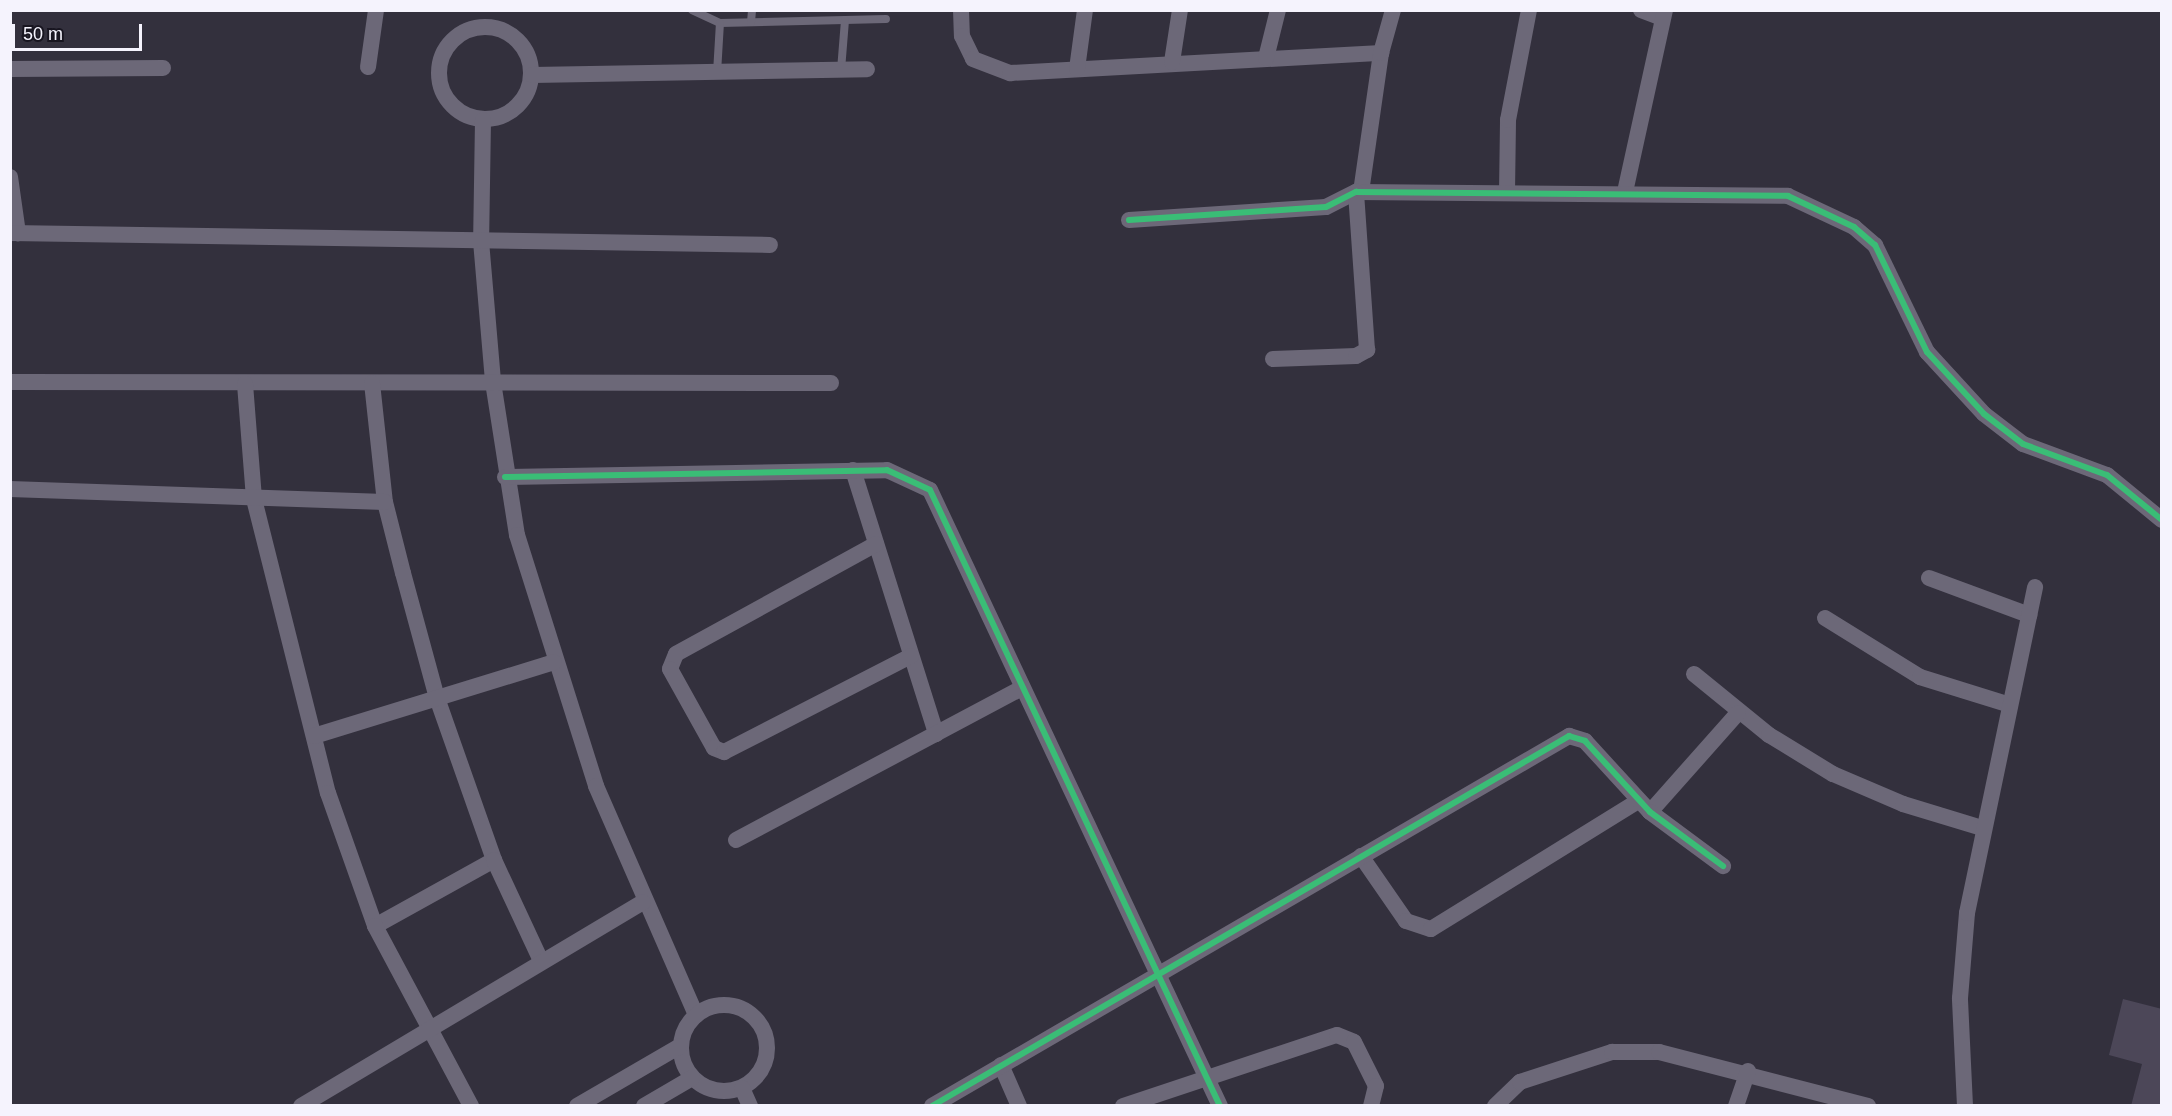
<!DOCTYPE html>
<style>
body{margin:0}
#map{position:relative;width:2172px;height:1116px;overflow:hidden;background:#33303d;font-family:Helvetica,sans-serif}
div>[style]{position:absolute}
.building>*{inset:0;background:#4c4758}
.lane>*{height:8px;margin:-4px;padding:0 4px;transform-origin:4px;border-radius:4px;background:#6c6878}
.street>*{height:16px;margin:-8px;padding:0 8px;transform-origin:8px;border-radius:8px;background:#6c6878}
.street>.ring{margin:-8px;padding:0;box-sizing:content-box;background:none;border:16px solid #6c6878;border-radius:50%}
.cycleway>*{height:6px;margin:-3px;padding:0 3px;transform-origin:3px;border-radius:3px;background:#3abd76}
span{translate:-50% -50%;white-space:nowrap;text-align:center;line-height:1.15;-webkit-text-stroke:5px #181520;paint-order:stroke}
.frame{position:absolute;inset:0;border:12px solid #f5f3fd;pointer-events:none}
.scale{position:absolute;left:12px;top:24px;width:130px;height:27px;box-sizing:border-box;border:3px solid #f5f3fd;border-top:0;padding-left:8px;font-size:18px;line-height:21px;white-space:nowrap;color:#f5f3fd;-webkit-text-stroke:4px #181520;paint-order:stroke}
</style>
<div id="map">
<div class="building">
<i style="clip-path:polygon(2123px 999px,2162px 1009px,2162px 1106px,2131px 1106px,2142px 1064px,2109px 1055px)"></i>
</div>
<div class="lane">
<i style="left:692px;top:10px;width:31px;rotate:25deg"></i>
<i style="left:720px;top:23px;width:166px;rotate:-1.4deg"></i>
<i style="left:751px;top:22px;width:12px;rotate:-85deg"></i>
<i style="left:841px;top:70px;width:50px;rotate:-85.4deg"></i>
<i style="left:717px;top:73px;width:50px;rotate:-86.6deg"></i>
</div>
<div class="street">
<i style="left:961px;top:10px;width:26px;rotate:88deg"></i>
<i style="left:962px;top:36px;width:25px;rotate:64deg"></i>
<i style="left:973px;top:59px;width:40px;rotate:21deg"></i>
<i style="left:1010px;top:73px;width:372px;rotate:-3.1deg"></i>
<i style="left:1641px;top:10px;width:22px;rotate:21deg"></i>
<i class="ring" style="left:439px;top:27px;width:76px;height:76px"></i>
<i style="left:1266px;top:58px;width:49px;rotate:-76deg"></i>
<i style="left:1172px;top:62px;width:53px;rotate:-81.3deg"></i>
<i style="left:368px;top:67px;width:58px;rotate:-82deg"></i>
<i style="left:10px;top:69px;width:153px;rotate:-0.4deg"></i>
<i style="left:1077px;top:69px;width:60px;rotate:-82.3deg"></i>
<i style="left:532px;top:75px;width:335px;rotate:-1deg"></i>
<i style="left:483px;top:120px;width:121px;rotate:90.9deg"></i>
<i style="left:481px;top:241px;width:142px;rotate:85.1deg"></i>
<i style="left:493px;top:382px;width:155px;rotate:81.1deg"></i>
<i style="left:517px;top:535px;width:263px;rotate:72.5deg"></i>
<i style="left:596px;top:786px;width:250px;rotate:66.4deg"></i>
<i style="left:10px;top:177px;width:57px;rotate:81.9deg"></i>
<i style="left:1361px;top:192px;width:140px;rotate:-81.8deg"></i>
<i style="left:1381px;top:53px;width:45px;rotate:-74.4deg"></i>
<i style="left:1625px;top:192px;width:186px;rotate:-77.6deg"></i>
<i style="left:1507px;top:193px;width:73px;rotate:-89.2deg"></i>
<i style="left:1508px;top:120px;width:112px;rotate:-79.2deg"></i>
<i style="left:1129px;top:220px;width:197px;rotate:-3.8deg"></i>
<i style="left:1326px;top:207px;width:34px;rotate:-27deg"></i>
<i style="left:1356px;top:192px;width:432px;rotate:0.5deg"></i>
<i style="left:1788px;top:196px;width:73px;rotate:25.2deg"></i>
<i style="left:1854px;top:227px;width:28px;rotate:41deg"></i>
<i style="left:1875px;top:245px;width:119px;rotate:64.1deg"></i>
<i style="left:1927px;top:352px;width:84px;rotate:47.4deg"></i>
<i style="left:1984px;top:414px;width:49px;rotate:37.6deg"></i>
<i style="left:2023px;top:444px;width:90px;rotate:20.3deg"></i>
<i style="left:2107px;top:475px;width:71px;rotate:39.3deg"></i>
<i style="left:10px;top:233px;width:760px;rotate:0.9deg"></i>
<i style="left:1273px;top:359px;width:83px;rotate:-2.1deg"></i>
<i style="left:1356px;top:356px;width:13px;rotate:-29deg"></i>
<i style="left:1367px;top:350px;width:158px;rotate:-94deg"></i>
<i style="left:10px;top:382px;width:821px;rotate:0.07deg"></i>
<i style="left:372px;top:383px;width:120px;rotate:83.8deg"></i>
<i style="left:385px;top:502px;width:73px;rotate:75.8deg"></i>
<i style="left:403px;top:573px;width:130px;rotate:74.8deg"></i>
<i style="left:437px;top:698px;width:172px;rotate:70.6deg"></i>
<i style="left:494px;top:860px;width:136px;rotate:151deg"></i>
<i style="left:245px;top:384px;width:115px;rotate:85.5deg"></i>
<i style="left:254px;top:499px;width:303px;rotate:75.9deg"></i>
<i style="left:328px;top:793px;width:141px;rotate:70.5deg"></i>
<i style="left:375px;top:926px;width:204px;rotate:61.9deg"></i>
<i style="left:853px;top:470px;width:277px;rotate:72.5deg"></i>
<i style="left:505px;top:477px;width:382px;rotate:-1deg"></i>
<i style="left:887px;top:470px;width:47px;rotate:24.9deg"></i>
<i style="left:930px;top:490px;width:681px;rotate:64.79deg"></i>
<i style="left:10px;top:489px;width:375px;rotate:2deg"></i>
<i style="left:876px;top:544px;width:228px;rotate:151.2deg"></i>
<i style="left:676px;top:654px;width:16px;rotate:112deg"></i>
<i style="left:670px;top:669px;width:90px;rotate:60.9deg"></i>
<i style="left:714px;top:748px;width:11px;rotate:22deg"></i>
<i style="left:724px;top:752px;width:210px;rotate:-27.2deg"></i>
<i style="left:1929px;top:578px;width:107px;rotate:20.3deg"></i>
<i style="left:1825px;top:618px;width:112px;rotate:31.8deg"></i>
<i style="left:1920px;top:677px;width:94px;rotate:17.3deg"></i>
<i style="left:1694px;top:674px;width:97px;rotate:39.1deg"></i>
<i style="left:1769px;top:735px;width:75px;rotate:31.4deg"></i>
<i style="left:1833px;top:774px;width:76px;rotate:23.2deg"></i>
<i style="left:1903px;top:804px;width:83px;rotate:16.9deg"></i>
<i style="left:314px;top:736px;width:251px;rotate:-17.1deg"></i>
<i style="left:1650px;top:812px;width:132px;rotate:-48.4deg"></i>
<i style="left:736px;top:840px;width:324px;rotate:-28deg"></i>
<i style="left:1361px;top:856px;width:79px;rotate:55.3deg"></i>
<i style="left:1406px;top:921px;width:26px;rotate:18deg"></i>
<i style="left:1431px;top:929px;width:243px;rotate:-31.7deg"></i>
<i style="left:494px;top:860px;width:111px;rotate:65deg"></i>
<i class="ring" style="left:681px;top:1005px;width:70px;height:70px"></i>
<i style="left:1001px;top:1065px;width:45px;rotate:66.3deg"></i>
<i style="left:742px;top:1088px;width:20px;rotate:66deg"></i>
<i style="left:301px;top:1106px;width:398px;rotate:-30.8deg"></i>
<i style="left:577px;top:1106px;width:119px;rotate:-30.2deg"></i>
<i style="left:644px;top:1106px;width:56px;rotate:-30.3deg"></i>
<i style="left:932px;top:1106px;width:737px;rotate:-30.15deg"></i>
<i style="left:1569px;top:736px;width:17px;rotate:17deg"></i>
<i style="left:1585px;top:741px;width:96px;rotate:47.5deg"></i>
<i style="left:1650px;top:812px;width:91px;rotate:36.5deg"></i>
<i style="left:1123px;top:1106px;width:225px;rotate:-18.4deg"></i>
<i style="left:1337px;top:1035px;width:18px;rotate:22deg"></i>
<i style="left:1354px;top:1042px;width:49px;rotate:63.4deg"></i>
<i style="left:1376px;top:1086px;width:21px;rotate:104deg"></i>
<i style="left:1495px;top:1106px;width:35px;rotate:-44deg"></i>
<i style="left:1520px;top:1082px;width:97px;rotate:-18.1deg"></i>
<i style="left:1612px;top:1052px;width:47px"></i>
<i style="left:1659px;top:1052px;width:216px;rotate:14.5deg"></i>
<i style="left:1736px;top:1106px;width:37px;rotate:-71deg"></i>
<i style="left:1965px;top:1106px;width:108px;rotate:-92.7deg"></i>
<i style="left:1960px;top:998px;width:85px;rotate:-85.3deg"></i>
<i style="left:1967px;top:913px;width:333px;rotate:-78.2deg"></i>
</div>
<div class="cycleway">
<i style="left:1129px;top:220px;width:197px;rotate:-3.8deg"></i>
<i style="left:1326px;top:207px;width:34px;rotate:-27deg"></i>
<i style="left:1356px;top:192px;width:432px;rotate:0.5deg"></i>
<i style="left:1788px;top:196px;width:73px;rotate:25.2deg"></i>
<i style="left:1854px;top:227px;width:28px;rotate:41deg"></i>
<i style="left:1875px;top:245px;width:119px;rotate:64.1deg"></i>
<i style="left:1927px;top:352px;width:84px;rotate:47.4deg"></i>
<i style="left:1984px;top:414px;width:49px;rotate:37.6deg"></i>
<i style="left:2023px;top:444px;width:90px;rotate:20.3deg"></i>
<i style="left:2107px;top:475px;width:71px;rotate:39.3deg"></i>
<i style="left:505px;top:477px;width:382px;rotate:-1deg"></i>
<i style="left:887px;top:470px;width:47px;rotate:24.9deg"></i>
<i style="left:930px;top:490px;width:681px;rotate:64.79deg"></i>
<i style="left:932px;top:1106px;width:737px;rotate:-30.15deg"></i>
<i style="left:1569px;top:736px;width:17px;rotate:17deg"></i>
<i style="left:1585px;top:741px;width:96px;rotate:47.5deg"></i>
<i style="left:1650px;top:812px;width:91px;rotate:36.5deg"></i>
</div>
<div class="frame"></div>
<div class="scale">50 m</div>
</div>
